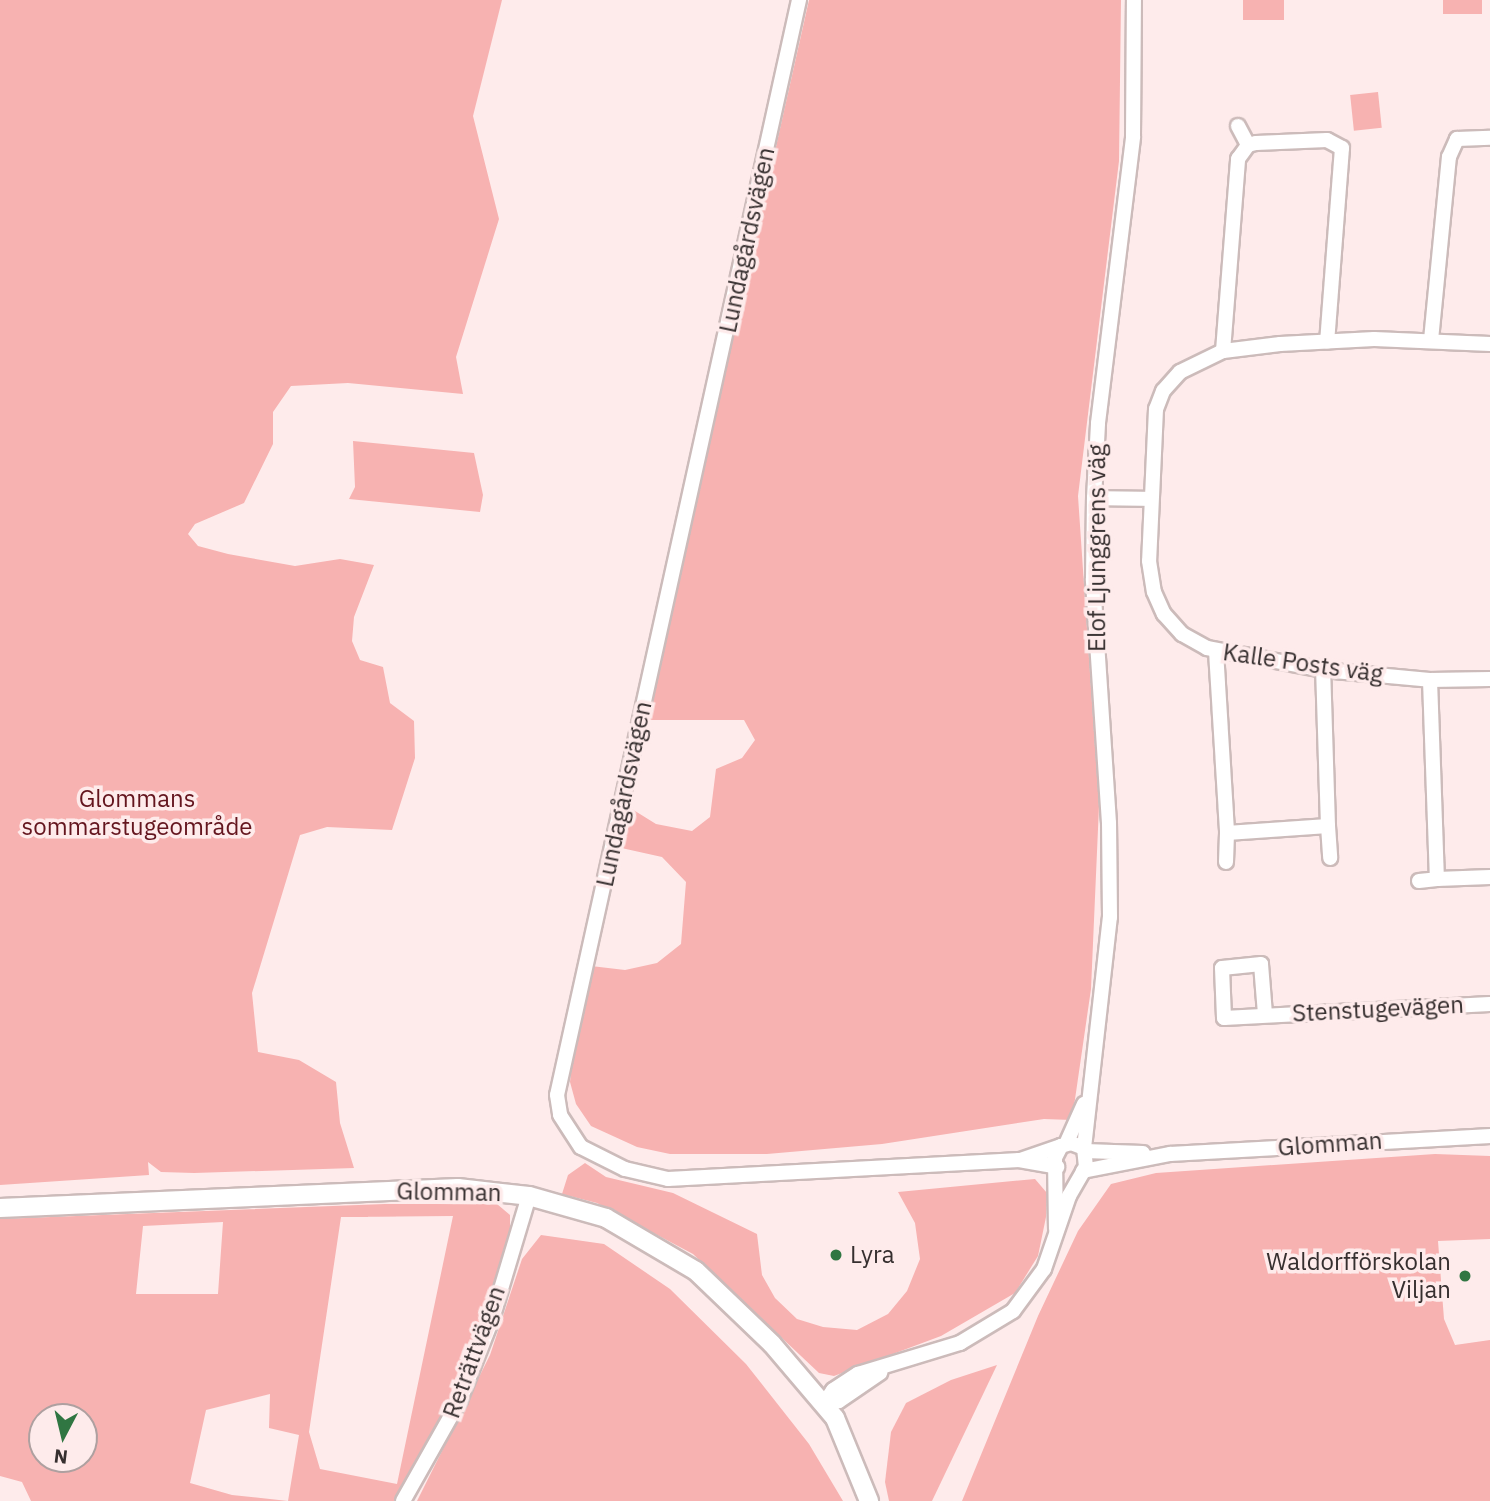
<!DOCTYPE html>
<meta charset="utf-8">
<style>
body{margin:0}
#map{position:relative;width:1490px;height:1501px;overflow:hidden;background:#feebeb;font-family:"IBM Plex Sans",sans-serif}
div>[style]{position:absolute}
.green>*{inset:0;background:#f7b2b1;transform-origin:0 0}
.roads{filter:drop-shadow(2px 0 #ccbbba) drop-shadow(-2px 0 #ccbbba) drop-shadow(0 2px #ccbbba) drop-shadow(0 -2px #ccbbba)}
.minor>*{height:14px;margin:-7px;padding:0 7px;transform-origin:7px;border-radius:7px;background:#fff}
.major>*{height:18px;margin:-9px;padding:0 9px;transform-origin:9px;border-radius:9px;background:#fff}
.dots>*{width:19px;height:19px;translate:-50% -50%;box-sizing:border-box;border:4px solid #feebeb;border-radius:50%}
span{translate:-50% -50%;white-space:nowrap;text-align:center;line-height:1.15;-webkit-text-stroke:7px #feebeb;paint-order:stroke}
.street-label{font-size:24px;color:#362f2f}
.park-label{font-size:24px;color:#64151e}
.poi-label{font-size:24px;color:#362f2f}
.left{translate:0 -50%;text-align:left}
.right{translate:-100% -50%;text-align:right}
.north{position:absolute;left:28px;top:1403px;width:70px;height:70px;box-sizing:border-box;background:#feebeb;border:2px solid #aea0a0;border-radius:50%;rotate:187deg;font-size:19px;font-weight:700;line-height:28px;text-align:center;color:#362f2f}
.north::after{content:'';display:block;margin:auto;width:24px;height:32px;background:#307642;clip-path:polygon(50% 0,100% 100%,50% 72%,0 100%)}
</style>
<div id="map">
<div class="green">
<i style="clip-path:polygon(0 0,502px 0,473px 116px,499px 219px,456px 357px,463px 394px,348px 383px,291px 386px,273px 412px,273px 444px,244px 503px,195px 524px,188px 534px,198px 546px,228px 554px,295px 566px,340px 559px,374px 565px,354px 617px,352px 641px,360px 660px,383px 667px,390px 703px,414px 721px,415px 758px,392px 830px,327px 827px,300px 835px,252px 993px,258px 1052px,299px 1060px,336px 1082px,340px 1123px,354px 1168px,194px 1173px,161px 1172px,148px 1162px,149px 1175px,0 1185px)"></i>
<i style="clip-path:polygon(809px 0,1121px 0,1119px 161px,1078px 496px,1099px 806px,1091px 989px,1072px 1120px,1044px 1119px,882px 1144px,767px 1154px,670px 1154px,637px 1147px,591px 1126px,576px 1104px,570px 1082px,573px 1052px,591px 966px,625px 970px,657px 963px,681px 944px,686px 882px,662px 857px,617px 847px,627px 806px,656px 824px,692px 831px,710px 817px,716px 769px,742px 758px,755px 740px,744px 720px,647px 720px)"></i>
<i style="left:1243px;top:0;width:41px;height:20px"></i>
<i style="left:1443px;top:0;width:39px;height:14px"></i>
<i style="left:1378px;top:92px;width:36px;height:28px;rotate:84deg"></i>
<i style="clip-path:polygon(353px 441px,474px 453px,483px 495px,480px 512px,349px 499px,355px 487px)"></i>
<i style="clip-path:polygon(1435px 1154px,1490px 1156px,1490px 1239px,1438px 1241px,1444px 1319px,1455px 1345px,1490px 1340px,1490px 1501px,962px 1501px,1038px 1316px,1078px 1231px,1111px 1184px,1156px 1173px)"></i>
<i style="clip-path:polygon(585px 1163px,606px 1177px,673px 1193px,757px 1234px,762px 1275px,775px 1298px,797px 1319px,823px 1327px,857px 1330px,888px 1314px,907px 1291px,920px 1259px,915px 1223px,898px 1192px,1035px 1179px,1047px 1193px,1046px 1217px,1038px 1256px,1015px 1293px,941px 1336px,834px 1376px,819px 1373px,693px 1254px,597px 1203px,562px 1194px,568px 1175px)"></i>
<i style="clip-path:polygon(evenodd,385px 1204px,497px 1204px,510px 1215px,510px 1232px,482px 1330px,450px 1406px,400px 1501px,31px 1501px,22px 1482px,0 1476px,0 1219px,385px 1204px,453px 1216px,397px 1484px,320px 1469px,309px 1432px,341px 1217px,453px 1216px,385px 1204px,223px 1222px,218px 1294px,136px 1294px,143px 1226px,223px 1222px,385px 1204px,270px 1394px,269px 1428px,299px 1435px,288px 1501px,232px 1495px,190px 1483px,206px 1410px,270px 1394px,385px 1204px,42px 1417px,84px 1417px,84px 1459px,42px 1459px,42px 1417px)"></i>
<i style="clip-path:polygon(541px 1235px,604px 1244px,670px 1289px,746px 1364px,809px 1444px,843px 1501px,417px 1501px,490px 1355px,522px 1259px)"></i>
<i style="clip-path:polygon(997px 1365px,932px 1501px,889px 1501px,885px 1482px,891px 1432px,906px 1403px,951px 1380px)"></i>
</div>
<div class="roads">
<div class="minor">
<i style="left:799px;top:0;width:1121px;rotate:102.46deg"></i>
<i style="left:557px;top:1095px;width:20px;rotate:81deg"></i>
<i style="left:560px;top:1115px;width:38px;rotate:57deg"></i>
<i style="left:581px;top:1147px;width:49px;rotate:26.6deg"></i>
<i style="left:625px;top:1169px;width:44px;rotate:13.1deg"></i>
<i style="left:668px;top:1179px;width:352px;rotate:-3.1deg"></i>
<i style="left:1019px;top:1160px;width:39px;rotate:10deg"></i>
<i style="left:1238px;top:126px;width:21px;rotate:62deg"></i>
<i style="left:1431px;top:340px;width:184px;rotate:-84.4deg"></i>
<i style="left:1449px;top:157px;width:20px;rotate:-66deg"></i>
<i style="left:1457px;top:139px;width:33px;rotate:-2deg"></i>
<i style="left:1490px;top:344px;width:116px;rotate:-177.5deg"></i>
<i style="left:1374px;top:339px;width:94px;rotate:177deg"></i>
<i style="left:1280px;top:344px;width:57px;rotate:173deg"></i>
<i style="left:1223px;top:351px;width:48px;rotate:154deg"></i>
<i style="left:1180px;top:372px;width:25px;rotate:132deg"></i>
<i style="left:1163px;top:391px;width:19px;rotate:111deg"></i>
<i style="left:1156px;top:409px;width:152px;rotate:92.6deg"></i>
<i style="left:1149px;top:561px;width:31px;rotate:81deg"></i>
<i style="left:1154px;top:592px;width:24px;rotate:66deg"></i>
<i style="left:1164px;top:614px;width:27px;rotate:48deg"></i>
<i style="left:1182px;top:634px;width:29px;rotate:29deg"></i>
<i style="left:1207px;top:648px;width:118px;rotate:10.7deg"></i>
<i style="left:1323px;top:670px;width:107px;rotate:5.3deg"></i>
<i style="left:1430px;top:680px;width:60px;rotate:-1deg"></i>
<i style="left:1223px;top:351px;width:193px;rotate:-85.5deg"></i>
<i style="left:1238px;top:159px;width:17px;rotate:-54deg"></i>
<i style="left:1248px;top:145px;width:8px;rotate:-14deg"></i>
<i style="left:1256px;top:143px;width:71px;rotate:-2.4deg"></i>
<i style="left:1327px;top:140px;width:17px;rotate:28deg"></i>
<i style="left:1342px;top:148px;width:194px;rotate:94.4deg"></i>
<i style="left:1094px;top:498px;width:57px;rotate:1deg"></i>
<i style="left:1216px;top:651px;width:182px;rotate:86.5deg"></i>
<i style="left:1227px;top:833px;width:101px;rotate:-4deg"></i>
<i style="left:1328px;top:826px;width:156px;rotate:-91.8deg"></i>
<i style="left:1430px;top:680px;width:199px;rotate:88deg"></i>
<i style="left:1437px;top:879px;width:53px;rotate:-2.2deg"></i>
<i style="left:1328px;top:826px;width:32px;rotate:86deg"></i>
<i style="left:1226px;top:862px;width:29px;rotate:-88deg"></i>
<i style="left:1419px;top:881px;width:18px;rotate:-6deg"></i>
<i style="left:1265px;top:1014px;width:50px;rotate:-94.6deg"></i>
<i style="left:1261px;top:964px;width:39px;rotate:174deg"></i>
<i style="left:1222px;top:968px;width:50px;rotate:87.7deg"></i>
<i style="left:1224px;top:1018px;width:266px;rotate:-3deg"></i>
<i style="left:1066px;top:1144px;width:44px;rotate:-65.8deg"></i>
<i style="left:1084px;top:1148px;width:232px;rotate:-83.6deg"></i>
<i style="left:1110px;top:917px;width:94px;rotate:-90.6deg"></i>
<i style="left:1109px;top:823px;width:245px;rotate:-93.8deg"></i>
<i style="left:1093px;top:579px;width:81px;rotate:-89.3deg"></i>
<i style="left:1094px;top:498px;width:75px;rotate:-86.9deg"></i>
<i style="left:1098px;top:423px;width:289px;rotate:-83deg"></i>
<i style="left:1133px;top:136px;width:136px;rotate:-89.6deg"></i>
<i style="left:1085px;top:1151px;width:58px;rotate:2deg"></i>
<i style="left:1020px;top:1160px;width:43px;rotate:-18.9deg"></i>
<i style="left:1083px;top:1171px;width:89px;rotate:-11.1deg"></i>
<i style="left:1170px;top:1154px;width:321px;rotate:-3.2deg"></i>
<i style="left:823px;top:1405px;width:18px;rotate:-56deg"></i>
<i style="left:833px;top:1390px;width:30px;rotate:-33deg"></i>
<i style="left:858px;top:1374px;width:107px;rotate:-16.9deg"></i>
<i style="left:960px;top:1343px;width:62px;rotate:-31.1deg"></i>
<i style="left:1013px;top:1311px;width:52px;rotate:-53.6deg"></i>
<i style="left:1044px;top:1269px;width:77px;rotate:-71.1deg"></i>
<i style="left:1069px;top:1196px;width:34px;rotate:-60deg"></i>
<i style="left:1086px;top:1167px;width:19px;rotate:-96deg"></i>
<i style="left:1084px;top:1148px;width:14px;rotate:-159deg"></i>
<i style="left:1071px;top:1143px;width:10px;rotate:163deg"></i>
<i style="left:1061px;top:1146px;width:13px;rotate:117deg"></i>
<i style="left:1055px;top:1158px;width:71px;rotate:89.2deg"></i>
<i style="left:823px;top:1405px;width:16px;rotate:-14deg"></i>
<i style="left:839px;top:1401px;width:50px;rotate:-34.3deg"></i>
<i style="left:403px;top:1501px;width:116px;rotate:-60.6deg"></i>
<i style="left:460px;top:1400px;width:87px;rotate:-68.4deg"></i>
<i style="left:492px;top:1319px;width:128px;rotate:-73.3deg"></i>
</div>
<div class="major">
<i style="left:0;top:1208px;width:458px;rotate:-2.5deg"></i>
<i style="left:458px;top:1188px;width:71px;rotate:6.4deg"></i>
<i style="left:529px;top:1196px;width:80px;rotate:15.9deg"></i>
<i style="left:606px;top:1218px;width:104px;rotate:30.5deg"></i>
<i style="left:696px;top:1271px;width:105px;rotate:43.8deg"></i>
<i style="left:772px;top:1344px;width:97px;rotate:49.6deg"></i>
<i style="left:835px;top:1418px;width:90px;rotate:67.7deg"></i>
</div>
</div>
<div class="dots">
<i style="left:836px;top:1255px;background:#307642"></i>
<i style="left:1465px;top:1276px;background:#307642"></i>
</div>
<div class="street-label">
<span style="left:747px;top:240px;rotate:-78deg">Lundagårdsvägen</span>
<span style="left:1097px;top:548px;rotate:-90deg">Elof Ljunggrens väg</span>
<span style="left:1303px;top:663px;rotate:8deg">Kalle Posts väg</span>
<span style="left:624px;top:794px;rotate:-78deg">Lundagårdsvägen</span>
<span style="left:1378px;top:1009px;rotate:-3deg">Stenstugevägen</span>
<span style="left:1330px;top:1144px;rotate:-4deg">Glomman</span>
<span style="left:449px;top:1192px;rotate:1deg">Glomman</span>
<span style="left:474px;top:1352px;rotate:-70deg">Reträttvägen</span>
</div>
<div class="park-label">
<span style="left:137px;top:813px">Glommans<br>sommarstugeområde</span>
</div>
<div class="poi-label">
<span class="left" style="left:850px;top:1255px">Lyra</span>
<span class="right" style="left:1451px;top:1276px">Waldorfförskolan<br>Viljan</span>
</div>
<div class="north">N</div>
</div>
